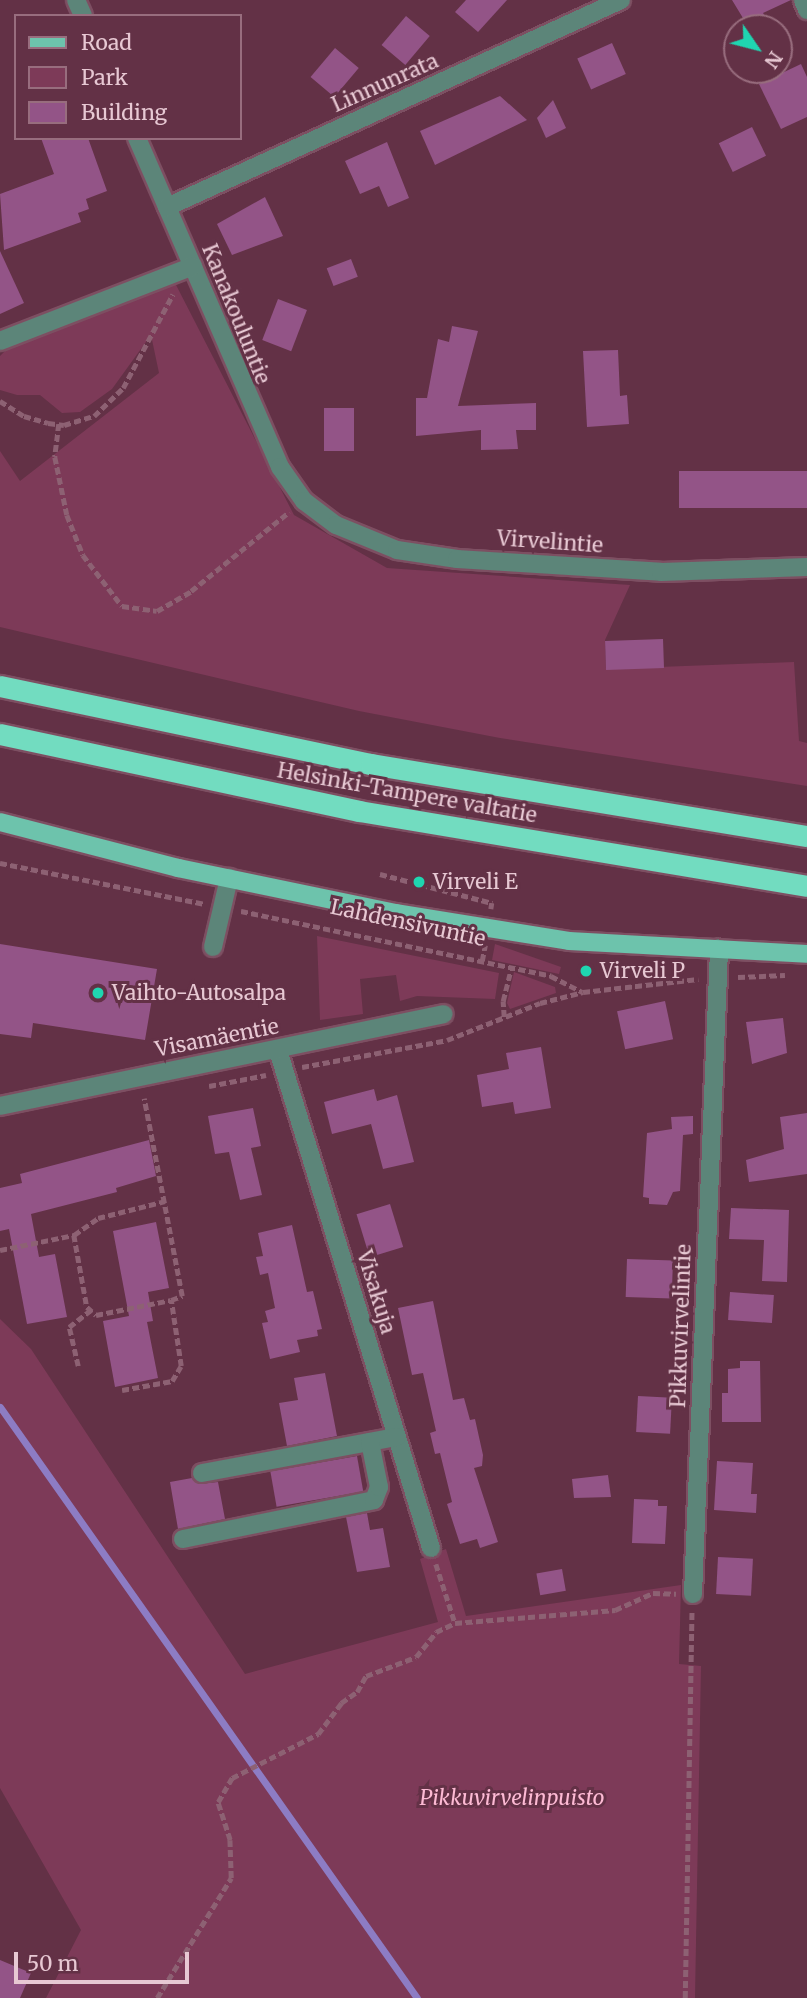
<!DOCTYPE html>
<meta charset="utf-8">
<style>
body{margin:0}
#map{position:relative;width:807px;height:1998px;overflow:hidden;background:#633146;font-family:Merriweather,serif}
div>[style]{position:absolute}
.green>*{inset:0;background:#7d3a58}
.stream>*{height:7px;margin:-3.5px;padding:0 3.5px;transform-origin:3.5px;border-radius:3.5px;background:#8d7cc4}
.building>*{inset:0;background:#935487;transform-origin:0 0}
.path>*{height:4.5px;margin-top:-2.25px;transform-origin:0;background:repeating-linear-gradient(90deg,#8d6173 0 7px,transparent 0 10.5px)}
.roads{filter:drop-shadow(2px 0 #7d4f62) drop-shadow(-2px 0 #7d4f62) drop-shadow(0 2px #7d4f62) drop-shadow(0 -2px #7d4f62)}
.minor>*{height:18px;margin:-9px;padding:0 9px;transform-origin:9px;border-radius:9px;background:#5c8579}
.major>*{height:18px;margin:-9px;padding:0 9px;transform-origin:9px;border-radius:9px;background:#6dc3ac}
.highway>*{height:21px;margin:-10.5px;padding:0 10.5px;transform-origin:10.5px;border-radius:10.5px;background:#72dcc0}
.dots>*{width:19px;height:19px;translate:-50% -50%;box-sizing:border-box;border:4px solid #633146;border-radius:50%}
span{translate:-50% -50%;white-space:nowrap;text-align:center;line-height:1.15;-webkit-text-stroke:6px #633146;paint-order:stroke}
.street-label{font-size:21px;color:#e7c8d3}
.poi-label{font-size:21px;color:#e7c8d3}
.left{translate:0 -50%;text-align:left}
.park-label{font-size:21px;color:#fdbad4;font-style:italic}
.legend{position:absolute;left:14px;top:14px;width:228px;height:126px;box-sizing:border-box;background:#633146;border:2px solid #986d7e;margin:0;padding:9px 12px;list-style:none;font-size:21px;color:#e7c8d3}
.legend li{display:flex;align-items:center;gap:14px;height:35px}
.legend b{width:35px;border:2px solid #986d7e}
.north{position:absolute;left:723px;top:14px;width:70px;height:70px;box-sizing:border-box;background:#633146;border:2px solid #986d7e;border-radius:50%;rotate:125deg;font-size:19px;font-weight:700;line-height:28px;text-align:center;color:#e7c8d3}
.north::after{content:'';display:block;margin:auto;width:24px;height:32px;background:#1fd5b0;clip-path:polygon(50% 0,100% 100%,50% 72%,0 100%)}
.scale{position:absolute;left:14px;top:1952px;width:175px;height:32px;box-sizing:border-box;border:4px solid #e7c8d3;border-top:0;padding-left:9px;font-size:21px;line-height:24px;white-space:nowrap;color:#e7c8d3;-webkit-text-stroke:5px #633146;paint-order:stroke}
</style>
<div id="map">
<div class="green">
<i style="clip-path:polygon(173px 279px,294px 515px,387px 568px,630px 585px,605px 640px,606px 669px,794px 662px,799px 741px,807px 743px,807px 786px,500px 738px,359px 711px,0 627px,0 451px,20px 481px,159px 373px,151px 335px,112px 389px,80px 412px,62px 413px,40px 395px,17px 395px,0 390px,0 356px,10px 346px)"></i>
<i style="clip-path:polygon(317px 936px,499px 973px,495px 999px,417px 996px,400px 1001px,396px 975px,360px 979px,363px 1014px,320px 1020px)"></i>
<i style="clip-path:polygon(495px 944px,561px 967px,559px 974px,492px 960px)"></i>
<i style="clip-path:polygon(514px 972px,555px 987px,556px 993px,510px 1009px,507px 1003px)"></i>
<i style="clip-path:polygon(0 1319px,31px 1349px,245px 1674px,438px 1622px,420px 1559px,446px 1549px,466px 1616px,681px 1585px,679px 1664px,701px 1666px,695px 1998px,46px 1998px,81px 1930px,0 1788px)"></i>
</div>
<div class="stream">
<i style="left:0;top:1407px;width:723px;rotate:54.79deg"></i>
</div>
<div class="building">
<i style="clip-path:polygon(466px 0,507px 0,478px 32px,455px 12px)"></i>
<i style="clip-path:polygon(732px 0,791px 0,763px 13px,767px 20px,749px 28px)"></i>
<i style="left:406px;top:16px;width:31px;height:38px;rotate:40deg"></i>
<i style="left:612px;top:43px;width:34px;height:38px;rotate:66deg"></i>
<i style="left:335px;top:48px;width:31px;height:38px;rotate:40deg"></i>
<i style="clip-path:polygon(801px 64px,807px 77px,807px 117px,781px 129px,759px 84px)"></i>
<i style="clip-path:polygon(500px 96px,527px 120px,435px 165px,420px 131px)"></i>
<i style="clip-path:polygon(553px 100px,566px 128px,546px 138px,537px 118px)"></i>
<i style="left:752px;top:127px;width:32px;height:37px;rotate:64deg"></i>
<i style="clip-path:polygon(41px 138px,88px 138px,107px 191px,86px 199px,89px 209px,78px 213px,81px 222px,4px 250px,0 194px,54px 174px)"></i>
<i style="clip-path:polygon(387px 142px,409px 198px,388px 207px,379px 186px,360px 194px,345px 161px)"></i>
<i style="clip-path:polygon(265px 197px,283px 236px,232px 255px,217px 224px)"></i>
<i style="clip-path:polygon(0 251px,24px 303px,0 314px)"></i>
<i style="left:351px;top:259px;width:19px;height:26px;rotate:69deg"></i>
<i style="left:278px;top:299px;width:31px;height:44px;rotate:21deg"></i>
<i style="clip-path:polygon(452px 326px,478px 331px,458px 406px,536px 403px,536px 430px,516px 430px,518px 449px,481px 450px,481px 430px,416px 436px,416px 398px,427px 398px,438px 339px,449px 342px)"></i>
<i style="clip-path:polygon(618px 350px,620px 396px,627px 395px,629px 424px,587px 427px,583px 351px)"></i>
<i style="left:324px;top:408px;width:30px;height:43px"></i>
<i style="left:807px;top:471px;width:37px;height:128px;rotate:90deg"></i>
<i style="left:663px;top:639px;width:29px;height:58px;rotate:88deg"></i>
<i style="clip-path:polygon(0 944px,157px 969px,145px 1040px,33px 1023px,31px 1038px,0 1034px)"></i>
<i style="left:665px;top:1001px;width:39px;height:49px;rotate:78deg"></i>
<i style="clip-path:polygon(783px 1018px,787px 1053px,752px 1064px,746px 1022px)"></i>
<i style="clip-path:polygon(541px 1047px,551px 1108px,515px 1114px,513px 1102px,482px 1107px,477px 1075px,509px 1069px,506px 1053px)"></i>
<i style="clip-path:polygon(374px 1089px,377px 1101px,397px 1095px,414px 1162px,383px 1169px,371px 1124px,332px 1134px,324px 1102px)"></i>
<i style="clip-path:polygon(253px 1108px,261px 1146px,251px 1148px,262px 1195px,240px 1200px,229px 1152px,215px 1154px,208px 1116px)"></i>
<i style="clip-path:polygon(807px 1113px,807px 1174px,749px 1182px,746px 1160px,784px 1149px,780px 1117px)"></i>
<i style="clip-path:polygon(693px 1116px,693px 1134px,683px 1135px,680px 1191px,673px 1192px,667px 1205px,649px 1204px,649px 1198px,643px 1197px,647px 1133px,672px 1129px,671px 1117px)"></i>
<i style="clip-path:polygon(149px 1140px,156px 1176px,116px 1188px,117px 1192px,31px 1214px,39px 1257px,55px 1254px,67px 1317px,27px 1324px,9px 1229px,0 1231px,0 1188px,22px 1183px,20px 1174px)"></i>
<i style="left:390px;top:1204px;width:45px;height:35px;rotate:73deg"></i>
<i style="clip-path:polygon(731px 1208px,789px 1210px,787px 1282px,762px 1281px,764px 1240px,729px 1239px)"></i>
<i style="clip-path:polygon(156px 1222px,169px 1288px,148px 1292px,153px 1321px,147px 1322px,158px 1378px,115px 1387px,103px 1321px,129px 1316px,113px 1231px)"></i>
<i style="clip-path:polygon(292px 1225px,307px 1292px,313px 1291px,322px 1329px,317px 1330px,318px 1336px,297px 1340px,300px 1352px,270px 1359px,262px 1323px,268px 1322px,265px 1311px,275px 1308px,268px 1273px,260px 1275px,256px 1257px,263px 1256px,258px 1233px)"></i>
<i style="left:627px;top:1259px;width:46px;height:38px;rotate:2deg"></i>
<i style="left:730px;top:1292px;width:44px;height:28px;rotate:4deg"></i>
<i style="clip-path:polygon(433px 1301px,453px 1400px,464px 1398px,470px 1420px,475px 1419px,483px 1455px,482px 1466px,474px 1468px,498px 1542px,480px 1548px,477px 1539px,460px 1544px,447px 1504px,452px 1502px,440px 1453px,435px 1454px,430px 1433px,436px 1431px,423px 1373px,412px 1375px,398px 1308px)"></i>
<i style="clip-path:polygon(740px 1361px,760px 1361px,761px 1422px,722px 1422px,722px 1393px,728px 1393px,728px 1369px,740px 1368px)"></i>
<i style="clip-path:polygon(325px 1373px,337px 1436px,287px 1446px,279px 1403px,298px 1400px,294px 1378px)"></i>
<i style="left:638px;top:1396px;width:34px;height:36px;rotate:3deg"></i>
<i style="left:357px;top:1456px;width:36px;height:88px;rotate:80deg"></i>
<i style="clip-path:polygon(717px 1461px,753px 1463px,751px 1494px,757px 1494px,756px 1513px,714px 1510px)"></i>
<i style="clip-path:polygon(608px 1475px,611px 1497px,574px 1498px,572px 1479px)"></i>
<i style="clip-path:polygon(192px 1478px,199px 1484px,218px 1482px,225px 1519px,178px 1529px,170px 1482px)"></i>
<i style="clip-path:polygon(634px 1499px,658px 1500px,658px 1506px,667px 1506px,665px 1544px,632px 1543px)"></i>
<i style="clip-path:polygon(367px 1513px,370px 1530px,383px 1528px,390px 1567px,357px 1572px,346px 1517px)"></i>
<i style="left:718px;top:1557px;width:35px;height:37px;rotate:3deg"></i>
<i style="left:562px;top:1569px;width:22px;height:26px;rotate:80deg"></i>
<i style="clip-path:polygon(0 1960px,31px 1973px,20px 1998px,0 1998px)"></i>
</div>
<div class="path">
<i style="left:0;top:401px;width:28px;rotate:32deg"></i>
<i style="left:24px;top:416px;width:25px;rotate:16deg"></i>
<i style="left:48px;top:423px;width:16px;rotate:7deg"></i>
<i style="left:64px;top:425px;width:31px;rotate:-17deg"></i>
<i style="left:94px;top:416px;width:40px;rotate:-44deg"></i>
<i style="left:123px;top:388px;width:106px;rotate:-62deg"></i>
<i style="left:59px;top:424px;width:33px;rotate:97deg"></i>
<i style="left:55px;top:457px;width:59px;rotate:78.3deg"></i>
<i style="left:67px;top:515px;width:43px;rotate:68.2deg"></i>
<i style="left:83px;top:555px;width:64px;rotate:52.6deg"></i>
<i style="left:122px;top:606px;width:35px;rotate:8deg"></i>
<i style="left:157px;top:611px;width:39px;rotate:-30deg"></i>
<i style="left:191px;top:591px;width:126px;rotate:-38.9deg"></i>
<i style="left:0;top:863px;width:209px;rotate:11.3deg"></i>
<i style="left:380px;top:874px;width:116px;rotate:14.5deg"></i>
<i style="left:492px;top:903px;width:6px;rotate:99deg"></i>
<i style="left:241px;top:911px;width:317px;rotate:11.8deg"></i>
<i style="left:551px;top:976px;width:35px;rotate:27deg"></i>
<i style="left:482px;top:961px;width:16px;rotate:-79deg"></i>
<i style="left:738px;top:977px;width:47px;rotate:-2.4deg"></i>
<i style="left:504px;top:1017px;width:16px;rotate:-94deg"></i>
<i style="left:503px;top:1001px;width:34px;rotate:-76deg"></i>
<i style="left:302px;top:1067px;width:147px;rotate:-10.5deg"></i>
<i style="left:447px;top:1040px;width:100px;rotate:-21.7deg"></i>
<i style="left:540px;top:1003px;width:44px;rotate:-14.3deg"></i>
<i style="left:583px;top:992px;width:116px;rotate:-6.4deg"></i>
<i style="left:209px;top:1086px;width:58px;rotate:-10.9deg"></i>
<i style="left:74px;top:1235px;width:73px;rotate:79.8deg"></i>
<i style="left:87px;top:1307px;width:12px;rotate:42deg"></i>
<i style="left:96px;top:1315px;width:76px;rotate:-11.3deg"></i>
<i style="left:0;top:1250px;width:76px;rotate:-11.5deg"></i>
<i style="left:74px;top:1235px;width:29px;rotate:-35deg"></i>
<i style="left:98px;top:1218px;width:69px;rotate:-14.2deg"></i>
<i style="left:78px;top:1366px;width:40px;rotate:-103deg"></i>
<i style="left:69px;top:1327px;width:28px;rotate:-38deg"></i>
<i style="left:122px;top:1390px;width:51px;rotate:-10.2deg"></i>
<i style="left:172px;top:1381px;width:17px;rotate:-59deg"></i>
<i style="left:181px;top:1366px;width:67px;rotate:-98.6deg"></i>
<i style="left:171px;top:1300px;width:12px;rotate:-20deg"></i>
<i style="left:182px;top:1296px;width:201px;rotate:-100.9deg"></i>
<i style="left:436px;top:1564px;width:62px;rotate:72.1deg"></i>
<i style="left:157px;top:1998px;width:141px;rotate:-58.3deg"></i>
<i style="left:231px;top:1878px;width:38px;rotate:-92deg"></i>
<i style="left:230px;top:1840px;width:40px;rotate:-108deg"></i>
<i style="left:218px;top:1802px;width:28px;rotate:-60deg"></i>
<i style="left:232px;top:1778px;width:97px;rotate:-27.1deg"></i>
<i style="left:318px;top:1734px;width:39px;rotate:-53deg"></i>
<i style="left:341px;top:1703px;width:19px;rotate:-35deg"></i>
<i style="left:357px;top:1692px;width:18px;rotate:-61deg"></i>
<i style="left:366px;top:1676px;width:53px;rotate:-20.8deg"></i>
<i style="left:416px;top:1657px;width:32px;rotate:-51deg"></i>
<i style="left:436px;top:1632px;width:21px;rotate:-25deg"></i>
<i style="left:455px;top:1623px;width:161px;rotate:-4.6deg"></i>
<i style="left:615px;top:1610px;width:42px;rotate:-24.1deg"></i>
<i style="left:653px;top:1593px;width:23px;rotate:2deg"></i>
<i style="left:685px;top:1998px;width:388px;rotate:-89deg"></i>
</div>
<div class="roads">
<div class="minor">
<i style="left:76px;top:0;width:17px;rotate:66deg"></i>
<i style="left:803px;top:0;width:11px;rotate:68deg"></i>
<i style="left:137px;top:138px;width:359px;rotate:66.5deg"></i>
<i style="left:280px;top:467px;width:42px;rotate:54.8deg"></i>
<i style="left:304px;top:501px;width:40px;rotate:37deg"></i>
<i style="left:336px;top:525px;width:66px;rotate:22.3deg"></i>
<i style="left:397px;top:550px;width:61px;rotate:8.5deg"></i>
<i style="left:457px;top:559px;width:204px;rotate:3.6deg"></i>
<i style="left:661px;top:572px;width:146px;rotate:-2deg"></i>
<i style="left:167px;top:207px;width:499px;rotate:-24.5deg"></i>
<i style="left:0;top:341px;width:207px;rotate:-21.2deg"></i>
<i style="left:213px;top:947px;width:71px;rotate:-76.9deg"></i>
<i style="left:278px;top:1050px;width:521px;rotate:72.92deg"></i>
<i style="left:0;top:1106px;width:453px;rotate:-11.7deg"></i>
<i style="left:202px;top:1473px;width:198px;rotate:-10.5deg"></i>
<i style="left:183px;top:1539px;width:195px;rotate:-11.5deg"></i>
<i style="left:374px;top:1500px;width:14px;rotate:-69deg"></i>
<i style="left:379px;top:1487px;width:46px;rotate:-101.3deg"></i>
<i style="left:693px;top:1594px;width:646px;rotate:-87.69deg"></i>
</div>
<div class="major">
<i style="left:0;top:822px;width:184px;rotate:14.5deg"></i>
<i style="left:178px;top:868px;width:222px;rotate:11.7deg"></i>
<i style="left:395px;top:913px;width:176px;rotate:9.1deg"></i>
<i style="left:569px;top:941px;width:238px;rotate:3.1deg"></i>
</div>
<div class="highway">
<i style="left:0;top:686px;width:379px;rotate:11.9deg"></i>
<i style="left:371px;top:764px;width:442px;rotate:9.4deg"></i>
<i style="left:0;top:734px;width:367px;rotate:12.1deg"></i>
<i style="left:359px;top:811px;width:454px;rotate:9.5deg"></i>
</div>
</div>
<div class="dots">
<i style="left:419px;top:882px;background:#1fd5b0"></i>
<i style="left:586px;top:971px;background:#1fd5b0"></i>
<i style="left:98px;top:993px;background:#1fd5b0"></i>
</div>
<div class="street-label">
<span style="left:385px;top:83px;rotate:-24deg">Linnunrata</span>
<span style="left:236px;top:314px;rotate:68deg">Kanakouluntie</span>
<span style="left:550px;top:542px;rotate:4deg">Virvelintie</span>
<span style="left:407px;top:793px;rotate:10deg">Helsinki-Tampere valtatie</span>
<span style="left:408px;top:923px;rotate:12deg">Lahdensivuntie</span>
<span style="left:217px;top:1038px;rotate:-11deg">Visamäentie</span>
<span style="left:376px;top:1292px;rotate:73deg">Visakuja</span>
<span style="left:681px;top:1326px;rotate:-88deg">Pikkuvirvelintie</span>
</div>
<div class="poi-label">
<span class="left" style="left:433px;top:882px">Virveli E</span>
<span class="left" style="left:600px;top:971px">Virveli P</span>
<span class="left" style="left:112px;top:993px">Vaihto-Autosalpa</span>
</div>
<div class="park-label">
<span style="left:512px;top:1798px">Pikkuvirvelinpuisto</span>
</div>
<ul class="legend">
<li><b style="height:9px;background:#6dc3ac"></b>Road</li>
<li><b style="height:19px;background:#7d3a58"></b>Park</li>
<li><b style="height:19px;background:#935487"></b>Building</li>
</ul>
<div class="north">N</div>
<div class="scale">50 m</div>
</div>
